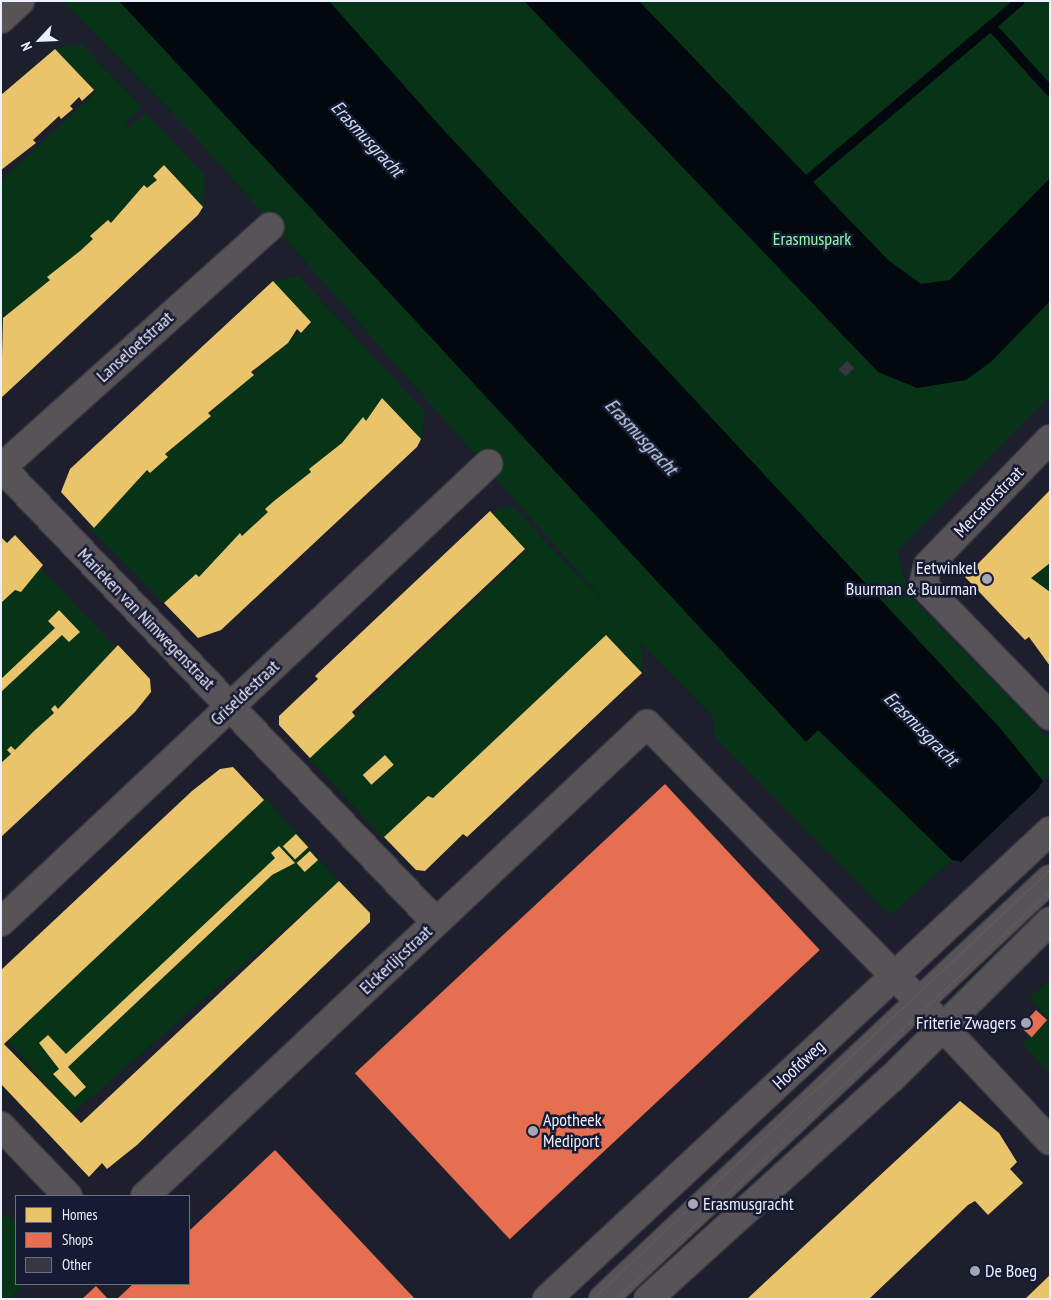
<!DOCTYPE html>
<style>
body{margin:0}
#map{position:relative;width:1051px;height:1300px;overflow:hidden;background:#1d1f2d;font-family:"PT Sans Narrow",sans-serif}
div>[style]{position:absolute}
.green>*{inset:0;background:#073317;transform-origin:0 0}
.water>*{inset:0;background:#03070e}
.pier>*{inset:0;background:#1d1f2d}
.homes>*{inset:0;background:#e9c46a;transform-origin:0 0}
.shops>*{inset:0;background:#e76f51;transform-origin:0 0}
.stream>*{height:10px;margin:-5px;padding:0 5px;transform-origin:5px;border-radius:5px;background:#03070e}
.building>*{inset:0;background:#363743;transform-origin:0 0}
.roads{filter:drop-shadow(1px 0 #383944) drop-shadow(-1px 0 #383944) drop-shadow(0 1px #383944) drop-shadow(0 -1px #383944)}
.minor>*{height:28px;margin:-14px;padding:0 14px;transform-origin:14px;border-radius:14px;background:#585356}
.tram>*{height:1px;margin:-0.5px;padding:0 0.5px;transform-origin:0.5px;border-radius:0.5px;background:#5f5f65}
.dots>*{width:14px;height:14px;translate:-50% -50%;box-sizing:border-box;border:2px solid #171a33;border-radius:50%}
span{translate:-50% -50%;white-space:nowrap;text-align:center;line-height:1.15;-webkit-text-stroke:5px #171a33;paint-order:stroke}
.park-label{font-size:18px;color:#8df9a5}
.street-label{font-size:18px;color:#eceffe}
.poi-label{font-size:18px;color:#eceffe}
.right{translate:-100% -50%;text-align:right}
.left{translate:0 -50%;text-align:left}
.water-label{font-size:19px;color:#cbe1ef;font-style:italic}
.frame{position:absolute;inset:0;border:2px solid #eceffe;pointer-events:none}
.legend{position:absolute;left:15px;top:1195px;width:175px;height:90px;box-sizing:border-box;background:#171a33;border:1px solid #6c6f84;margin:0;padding:6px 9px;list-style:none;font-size:15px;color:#eceffe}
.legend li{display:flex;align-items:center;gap:10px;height:25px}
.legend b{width:25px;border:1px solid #6c6f84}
.north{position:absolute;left:15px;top:15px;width:50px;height:50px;-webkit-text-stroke:4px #171a33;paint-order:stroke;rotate:245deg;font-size:14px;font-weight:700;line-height:20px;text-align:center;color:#eceffe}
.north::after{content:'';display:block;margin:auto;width:18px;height:22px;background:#eceffe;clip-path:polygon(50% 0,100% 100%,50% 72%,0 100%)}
</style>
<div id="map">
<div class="green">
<i style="clip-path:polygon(63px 1px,167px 1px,952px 860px,890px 915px,715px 737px,714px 718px,641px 643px,642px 673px,609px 639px,388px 843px,309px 758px,526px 551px,490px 511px,512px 506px,624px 624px,195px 136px)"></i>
<i style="clip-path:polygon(288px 1px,1050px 1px,1050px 395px,897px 552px,909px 595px,1050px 740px,1050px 773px,1043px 781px,1000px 728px,865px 585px)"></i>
<i style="clip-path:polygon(81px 44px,142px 107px,125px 124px,129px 128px,146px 113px,205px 176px,203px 207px,172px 173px,1px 329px,1px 181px,95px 93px,55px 49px)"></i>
<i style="clip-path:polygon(298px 276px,425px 412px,421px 439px,387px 403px,168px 607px,88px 526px,310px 321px,273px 281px)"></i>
<i style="clip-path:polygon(1050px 551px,1050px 612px,1020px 582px)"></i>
<i style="clip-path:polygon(40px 568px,123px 655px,1px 767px,1px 604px)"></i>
<i style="left:264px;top:796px;width:114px;height:354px;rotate:49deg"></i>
<i style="clip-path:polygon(1050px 981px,1050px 1074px,1022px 1043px,1048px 1019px,1029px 997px)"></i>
<i style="clip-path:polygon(6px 1213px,16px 1224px,16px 1284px,25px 1284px,9px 1299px,1px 1299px,1px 1218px)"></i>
</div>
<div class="water">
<i style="clip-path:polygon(119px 1px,329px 1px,439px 125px,1000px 728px,1043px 781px,1039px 786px,1050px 797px,1050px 957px,959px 861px,952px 860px,818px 730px,806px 742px)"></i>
<i style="clip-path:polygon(524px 1px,639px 1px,888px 260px,921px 284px,950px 280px,1050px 178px,1050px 301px,992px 361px,966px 380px,917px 388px,878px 372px)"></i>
</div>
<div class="pier">
<i style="clip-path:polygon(1041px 786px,1050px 795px,1050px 959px,960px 863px)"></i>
</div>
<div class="homes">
<i style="clip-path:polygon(55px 49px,94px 90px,82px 101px,79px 97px,70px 106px,73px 109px,61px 119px,59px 116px,33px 140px,36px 143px,1px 170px,1px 95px)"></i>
<i style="clip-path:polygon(164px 165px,203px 207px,198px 215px,1px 398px,3px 318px,50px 280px,47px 277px,80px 251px,93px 239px,90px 236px,108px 220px,111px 223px,144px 185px,147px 188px,157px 180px,153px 176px)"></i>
<i style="clip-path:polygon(273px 281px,311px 322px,301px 333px,297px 329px,288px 343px,251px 372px,254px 375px,208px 413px,211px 416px,165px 454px,168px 457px,150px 473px,147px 470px,94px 528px,61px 492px,70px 469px)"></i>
<i style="clip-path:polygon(382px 398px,421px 439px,417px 447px,221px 630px,198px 638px,164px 603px,196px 574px,199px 577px,240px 533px,242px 536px,268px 512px,265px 509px,274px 501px,311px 472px,309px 469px,342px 443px,363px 417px,366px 421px)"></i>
<i style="clip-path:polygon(1050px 490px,1050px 563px,1031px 578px,1050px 592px,1050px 666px,1029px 637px,1025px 640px,965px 577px)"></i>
<i style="clip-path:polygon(490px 511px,525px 549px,352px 712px,355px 716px,310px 758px,279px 725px,279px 716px,318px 679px,315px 676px)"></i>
<i style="clip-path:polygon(15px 535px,43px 565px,21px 592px,15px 590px,1px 603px,1px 537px,7px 543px)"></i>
<i style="clip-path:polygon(59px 610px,80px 632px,69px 642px,62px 635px,1px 692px,1px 679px,55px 628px,48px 621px)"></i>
<i style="clip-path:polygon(606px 635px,642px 673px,467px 837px,463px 834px,425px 871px,416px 870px,384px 837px,428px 796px,433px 798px)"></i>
<i style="clip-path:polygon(118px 645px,150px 679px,151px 692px,135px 712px,1px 837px,1px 763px,11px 754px,7px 750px,11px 746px,15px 750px,34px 731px,54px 713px,51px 709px,55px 705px,58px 709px)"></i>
<i style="left:385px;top:755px;width:13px;height:30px;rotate:48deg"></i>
<i style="clip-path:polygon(233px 767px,264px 800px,4px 1044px,81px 1123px,339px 881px,370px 913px,370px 922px,137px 1145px,107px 1169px,102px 1163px,89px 1177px,1px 1084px,1px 970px,192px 791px,220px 769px)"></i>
<i style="left:296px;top:834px;width:18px;height:18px;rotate:47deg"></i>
<i style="clip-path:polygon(279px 846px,295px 863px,272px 875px,68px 1067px,86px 1087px,75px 1097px,53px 1074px,59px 1069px,39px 1043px,48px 1035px,66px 1054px,275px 858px,271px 853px)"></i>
<i style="left:310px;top:851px;width:12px;height:18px;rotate:48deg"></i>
<i style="clip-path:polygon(960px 1101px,999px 1133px,1017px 1162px,1010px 1169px,1023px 1183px,988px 1215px,975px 1201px,968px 1205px,869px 1299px,747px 1299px)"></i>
<i style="clip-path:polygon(1050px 1275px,1050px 1299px,1025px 1299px)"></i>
</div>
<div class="shops">
<i style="left:665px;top:784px;width:227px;height:424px;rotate:47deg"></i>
<i style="left:1036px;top:1010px;width:15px;height:23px;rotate:42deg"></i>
<i style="clip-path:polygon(275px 1150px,415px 1299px,117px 1299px,133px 1284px,189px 1284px,189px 1231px)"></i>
<i style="clip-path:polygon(96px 1286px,108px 1299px,82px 1299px)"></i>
</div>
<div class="stream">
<i style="left:991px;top:26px;width:38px;rotate:-41deg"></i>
<i style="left:809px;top:179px;width:238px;rotate:-40.1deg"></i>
<i style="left:991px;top:26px;width:88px;rotate:47.8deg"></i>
</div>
<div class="building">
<i style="left:847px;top:361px;width:10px;height:12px;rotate:45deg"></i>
</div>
<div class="roads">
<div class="minor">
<i style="left:1px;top:19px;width:26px;rotate:-43deg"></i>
<i style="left:1050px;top:439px;width:175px;rotate:134.1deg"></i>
<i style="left:928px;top:565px;width:21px;rotate:104deg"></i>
<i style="left:923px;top:585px;width:182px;rotate:45.9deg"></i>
<i style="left:1px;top:467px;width:629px;rotate:46.29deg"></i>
<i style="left:1px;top:468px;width:361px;rotate:-41.9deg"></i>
<i style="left:1px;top:922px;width:669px;rotate:-43.24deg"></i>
<i style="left:1px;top:1126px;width:97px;rotate:46.3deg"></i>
<i style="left:145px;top:1196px;width:689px;rotate:-43.24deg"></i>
<i style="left:647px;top:724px;width:354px;rotate:45.5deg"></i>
<i style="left:895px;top:976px;width:226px;rotate:46.8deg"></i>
<i style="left:547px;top:1299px;width:687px;rotate:-42.94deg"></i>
<i style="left:603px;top:1299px;width:613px;rotate:-43.22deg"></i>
<i style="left:648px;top:1299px;width:328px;rotate:-42.2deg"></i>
<i style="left:891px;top:1079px;width:224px;rotate:-44.8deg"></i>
</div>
</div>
<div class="tram">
<i style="left:592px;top:1299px;width:628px;rotate:-43.19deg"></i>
<i style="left:616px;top:1299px;width:596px;rotate:-43.3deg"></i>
</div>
<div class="dots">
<i style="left:987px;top:579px;background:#a4a6b5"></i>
<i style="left:1026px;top:1023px;background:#a4a6b5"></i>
<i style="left:533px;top:1131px;background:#a4a6b5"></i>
<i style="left:693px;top:1204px;background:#a4a6b5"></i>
<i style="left:975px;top:1271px;background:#a4a6b5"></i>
</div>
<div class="park-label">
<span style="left:812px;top:239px">Erasmuspark</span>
</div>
<div class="street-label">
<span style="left:135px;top:347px;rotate:-42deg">Lanseloetstraat</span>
<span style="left:989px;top:502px;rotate:-46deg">Mercatorstraat</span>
<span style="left:146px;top:619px;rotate:46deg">Marieken van Nimwegenstraat</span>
<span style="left:245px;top:693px;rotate:-43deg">Griseldestraat</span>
<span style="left:396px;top:960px;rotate:-43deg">Elckerlijcstraat</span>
<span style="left:799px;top:1065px;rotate:-43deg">Hoofdweg</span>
</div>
<div class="poi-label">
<span class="right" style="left:977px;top:579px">Eetwinkel<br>Buurman &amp; Buurman</span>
<span class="right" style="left:1016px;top:1023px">Friterie Zwagers</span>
<span class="left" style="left:543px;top:1131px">Apotheek<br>Mediport</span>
<span class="left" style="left:703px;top:1204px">Erasmusgracht</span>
<span class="left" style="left:985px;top:1271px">De Boeg</span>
</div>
<div class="water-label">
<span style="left:367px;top:139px;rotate:47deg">Erasmusgracht</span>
<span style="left:641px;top:437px;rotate:47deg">Erasmusgracht</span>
<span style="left:921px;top:729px;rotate:45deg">Erasmusgracht</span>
</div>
<div class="frame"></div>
<ul class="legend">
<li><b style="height:14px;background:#e9c46a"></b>Homes</li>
<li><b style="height:14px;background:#e76f51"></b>Shops</li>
<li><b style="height:14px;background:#363743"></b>Other</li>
</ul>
<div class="north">N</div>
</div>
